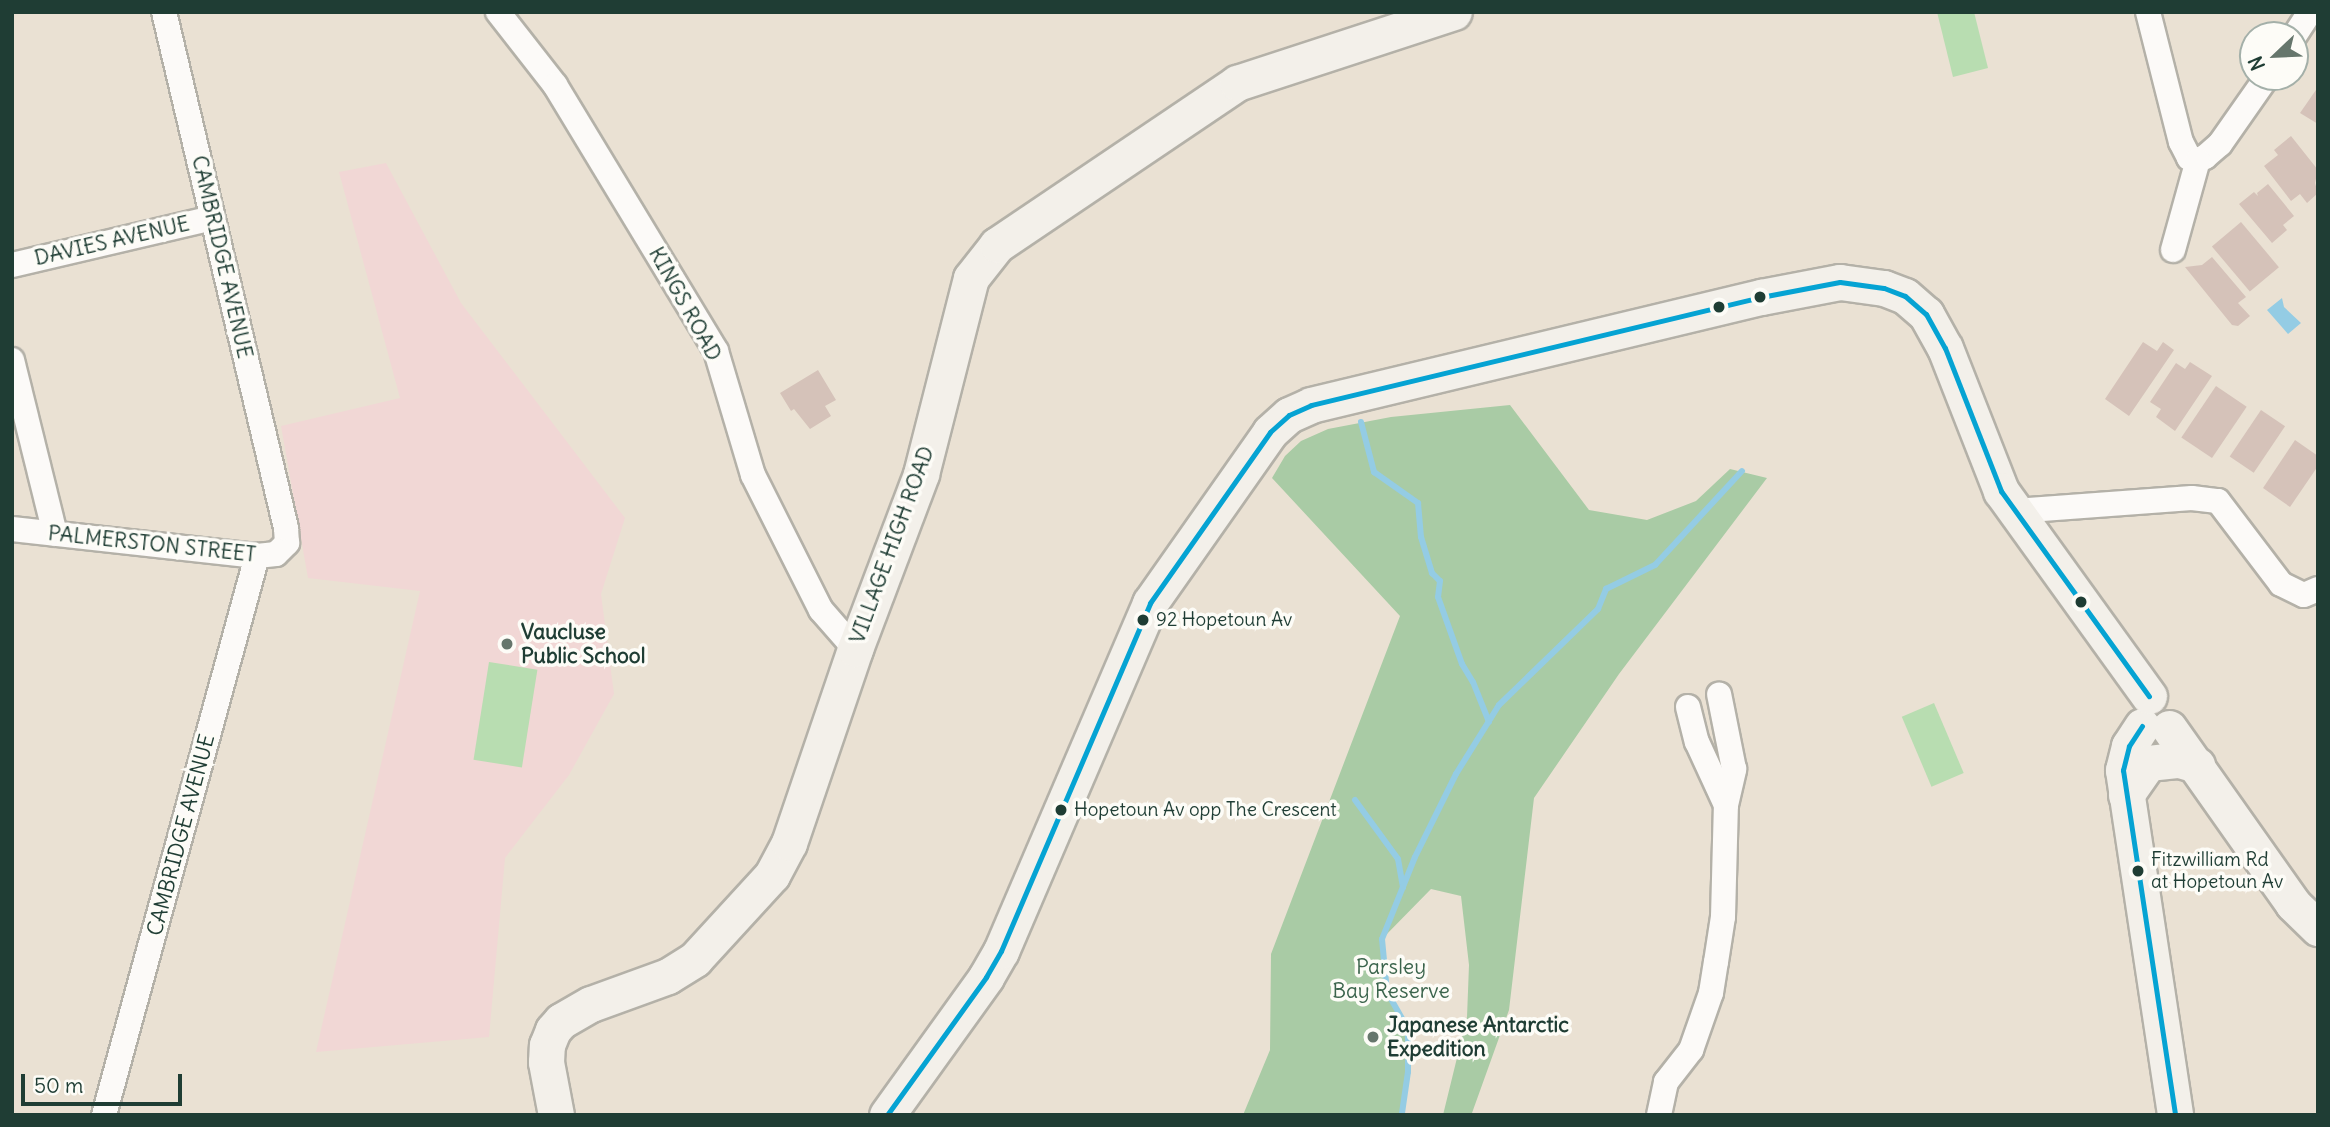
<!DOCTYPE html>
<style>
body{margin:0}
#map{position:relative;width:2330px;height:1127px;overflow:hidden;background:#eae1d3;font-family:Delius,sans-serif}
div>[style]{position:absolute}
.built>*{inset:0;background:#f1d7d5}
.green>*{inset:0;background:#b8ddb1;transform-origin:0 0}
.forest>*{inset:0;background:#a9cba5}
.water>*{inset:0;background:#94cce4}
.stream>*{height:6px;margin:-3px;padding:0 3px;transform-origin:3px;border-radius:3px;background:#94cce4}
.building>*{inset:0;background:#d5c2b9;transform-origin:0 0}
.roads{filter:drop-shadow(2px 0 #b4b1a8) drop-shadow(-2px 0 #b4b1a8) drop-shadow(0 2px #b4b1a8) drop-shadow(0 -2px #b4b1a8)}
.street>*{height:24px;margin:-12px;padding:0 12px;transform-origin:12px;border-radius:12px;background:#fcfaf8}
.secondary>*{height:35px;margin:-17.5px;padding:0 17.5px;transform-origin:17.5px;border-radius:17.5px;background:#f3f0ea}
.bus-1>*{height:5px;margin:-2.5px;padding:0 2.5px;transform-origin:2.5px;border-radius:2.5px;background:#05a3d3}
.dots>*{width:19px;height:19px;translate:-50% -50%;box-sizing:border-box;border:4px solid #fdfcf7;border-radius:50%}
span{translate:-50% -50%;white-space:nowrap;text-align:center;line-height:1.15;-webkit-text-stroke:7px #fdfcf7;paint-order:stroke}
.bus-label{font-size:19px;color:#1f3d34}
.left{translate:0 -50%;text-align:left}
.street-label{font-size:21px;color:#1f3d34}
.poi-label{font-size:21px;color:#1f3d34;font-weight:700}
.park-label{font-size:21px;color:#3b644c}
.frame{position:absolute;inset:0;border:14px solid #1f3d34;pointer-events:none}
.north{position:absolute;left:2239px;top:21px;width:70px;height:70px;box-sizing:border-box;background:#fdfcf7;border:2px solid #a4b0a9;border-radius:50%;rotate:247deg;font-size:19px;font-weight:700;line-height:28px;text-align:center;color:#1f3d34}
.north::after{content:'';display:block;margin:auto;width:24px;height:32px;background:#66766c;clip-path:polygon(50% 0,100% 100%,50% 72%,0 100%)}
.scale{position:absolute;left:21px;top:1074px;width:161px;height:32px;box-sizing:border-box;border:4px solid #1f3d34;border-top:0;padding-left:9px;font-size:21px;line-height:24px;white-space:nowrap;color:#1f3d34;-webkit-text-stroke:5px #fdfcf7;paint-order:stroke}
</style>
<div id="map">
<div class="built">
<i style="clip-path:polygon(386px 163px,461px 303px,625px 518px,601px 594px,614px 694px,569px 775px,505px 858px,489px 1037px,316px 1052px,420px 591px,308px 578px,281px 426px,400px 398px,339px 172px)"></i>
</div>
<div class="green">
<i style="clip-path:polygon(1937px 12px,1974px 12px,1988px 68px,1953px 77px)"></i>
<i style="left:489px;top:662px;width:49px;height:99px;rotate:9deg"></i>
<i style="left:1934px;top:703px;width:76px;height:35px;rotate:67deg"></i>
</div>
<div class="forest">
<i style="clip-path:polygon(1510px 405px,1589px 510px,1647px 520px,1696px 501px,1730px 469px,1767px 478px,1619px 674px,1534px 798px,1509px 1010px,1472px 1113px,1443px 1115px,1467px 1017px,1469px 965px,1461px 896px,1431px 889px,1382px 939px,1387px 992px,1408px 1029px,1408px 1072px,1402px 1113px,1243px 1115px,1270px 1050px,1271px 954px,1400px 616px,1272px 478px,1285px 456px,1301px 441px,1328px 429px,1391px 417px)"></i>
</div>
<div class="water">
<i style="clip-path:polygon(2282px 298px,2284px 307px,2301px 323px,2288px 334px,2267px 310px)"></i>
</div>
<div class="stream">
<i style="left:1361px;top:422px;width:52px;rotate:75.4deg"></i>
<i style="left:1374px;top:472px;width:54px;rotate:35.2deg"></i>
<i style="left:1418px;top:503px;width:34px;rotate:85deg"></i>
<i style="left:1421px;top:537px;width:38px;rotate:73deg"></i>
<i style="left:1432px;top:573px;width:11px;rotate:45deg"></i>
<i style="left:1440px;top:581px;width:16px;rotate:97deg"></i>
<i style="left:1438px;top:597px;width:71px;rotate:70.3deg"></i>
<i style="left:1462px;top:664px;width:21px;rotate:59deg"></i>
<i style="left:1473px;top:682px;width:43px;rotate:68.2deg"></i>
<i style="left:1355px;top:800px;width:73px;rotate:53.9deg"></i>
<i style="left:1398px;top:859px;width:29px;rotate:80deg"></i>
<i style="left:1402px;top:1113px;width:41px;rotate:-81.7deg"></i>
<i style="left:1408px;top:1072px;width:43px;rotate:-90deg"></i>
<i style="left:1408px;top:1029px;width:43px;rotate:-119.6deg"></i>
<i style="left:1387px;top:992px;width:53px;rotate:-95.4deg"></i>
<i style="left:1382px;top:939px;width:88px;rotate:-68.1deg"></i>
<i style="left:1415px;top:857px;width:93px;rotate:-63.7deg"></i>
<i style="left:1456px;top:774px;width:81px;rotate:-58.1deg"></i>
<i style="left:1499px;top:705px;width:138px;rotate:-44.1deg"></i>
<i style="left:1598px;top:609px;width:22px;rotate:-68deg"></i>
<i style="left:1606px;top:589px;width:55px;rotate:-26.1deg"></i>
<i style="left:1655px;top:565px;width:128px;rotate:-47.2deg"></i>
</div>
<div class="building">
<i style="clip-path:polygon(2318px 87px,2318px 124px,2300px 113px)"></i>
<i style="clip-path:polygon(2291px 136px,2318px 170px,2315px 183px,2318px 193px,2307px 203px,2300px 194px,2291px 201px,2264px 166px,2278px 155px,2274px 150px)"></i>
<i style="clip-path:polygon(2268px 184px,2294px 216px,2283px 225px,2287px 230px,2272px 243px,2239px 204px,2254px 192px,2258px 196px,2257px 193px)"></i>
<i style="left:2241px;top:222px;width:59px;height:38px;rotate:50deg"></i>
<i style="clip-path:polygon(2212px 257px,2246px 297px,2238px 303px,2250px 316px,2238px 326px,2232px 325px,2185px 267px,2202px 265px)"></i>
<i style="clip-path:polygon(2143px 342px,2157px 351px,2163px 342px,2174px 350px,2129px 416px,2105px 399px)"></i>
<i style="clip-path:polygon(2190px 362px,2212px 376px,2175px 431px,2156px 417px,2161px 409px,2150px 402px,2176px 363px,2185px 369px)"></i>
<i style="clip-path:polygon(818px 370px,836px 400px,825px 406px,831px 416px,810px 429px,794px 409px,791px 411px,780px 393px)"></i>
<i style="left:2216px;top:386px;width:37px;height:62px;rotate:34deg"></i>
<i style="left:2261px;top:410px;width:29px;height:56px;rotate:34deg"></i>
<i style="clip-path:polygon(2295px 440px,2318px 456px,2318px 466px,2290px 507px,2263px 488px)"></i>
</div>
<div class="roads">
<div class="street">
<i style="left:498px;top:12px;width:93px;rotate:52deg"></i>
<i style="left:555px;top:85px;width:311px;rotate:58.8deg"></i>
<i style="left:716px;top:351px;width:129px;rotate:73.4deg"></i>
<i style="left:753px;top:475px;width:151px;rotate:63.3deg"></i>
<i style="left:821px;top:610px;width:52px;rotate:48.9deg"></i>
<i style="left:2148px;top:12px;width:134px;rotate:75.8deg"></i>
<i style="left:2181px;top:142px;width:18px;rotate:63deg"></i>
<i style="left:2189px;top:158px;width:9px;rotate:13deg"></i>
<i style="left:2198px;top:160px;width:8px;rotate:-23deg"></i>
<i style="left:2205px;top:157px;width:20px;rotate:-41deg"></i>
<i style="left:2220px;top:144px;width:82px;rotate:-55deg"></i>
<i style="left:2295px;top:35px;width:27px;rotate:-57deg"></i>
<i style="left:2173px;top:250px;width:93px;rotate:-74.5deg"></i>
<i style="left:12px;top:265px;width:205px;rotate:-13.2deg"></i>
<i style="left:12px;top:360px;width:179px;rotate:76.1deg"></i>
<i style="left:2015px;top:511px;width:177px;rotate:-4.2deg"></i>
<i style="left:2192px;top:498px;width:26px;rotate:7deg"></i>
<i style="left:2218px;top:501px;width:104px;rotate:52.8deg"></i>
<i style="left:2281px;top:584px;width:25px;rotate:26deg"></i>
<i style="left:2304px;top:595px;width:15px;rotate:-23deg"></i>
<i style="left:12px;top:529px;width:246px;rotate:6.3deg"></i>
<i style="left:257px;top:556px;width:19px;rotate:-6deg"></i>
<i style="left:276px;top:554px;width:16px;rotate:-45deg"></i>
<i style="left:287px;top:543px;width:15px;rotate:-94deg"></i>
<i style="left:286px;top:528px;width:530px;rotate:-103.3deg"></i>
<i style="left:1688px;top:707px;width:36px;rotate:76deg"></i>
<i style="left:1697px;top:742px;width:69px;rotate:65.3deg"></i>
<i style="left:104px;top:1115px;width:580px;rotate:-74.69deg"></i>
<i style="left:1659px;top:1115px;width:34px;rotate:-78deg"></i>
<i style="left:1666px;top:1082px;width:41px;rotate:-52deg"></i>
<i style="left:1691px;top:1050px;width:60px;rotate:-70.7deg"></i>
<i style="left:1711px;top:993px;width:31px;rotate:-81deg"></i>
<i style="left:1716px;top:962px;width:46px;rotate:-81.2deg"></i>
<i style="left:1723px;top:917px;width:112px;rotate:-88.5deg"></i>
<i style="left:1726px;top:805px;width:37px;rotate:-77deg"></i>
<i style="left:1734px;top:769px;width:76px;rotate:-101.3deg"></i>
</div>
<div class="secondary">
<i style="left:2142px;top:726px;width:24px;rotate:123deg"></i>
<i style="left:2129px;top:746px;width:25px;rotate:104deg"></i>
<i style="left:2123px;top:770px;width:349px;rotate:81.4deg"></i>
<i style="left:2169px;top:728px;width:215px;rotate:54.8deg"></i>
<i style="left:2293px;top:904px;width:35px;rotate:44deg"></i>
<i style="left:2126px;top:795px;width:39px;rotate:-55deg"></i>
<i style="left:2148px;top:763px;width:31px;rotate:-6deg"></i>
<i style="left:2179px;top:760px;width:19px;rotate:16deg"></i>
<i style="left:556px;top:1115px;width:54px;rotate:-100.7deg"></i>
<i style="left:546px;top:1062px;width:17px;rotate:-87deg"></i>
<i style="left:547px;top:1045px;width:16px;rotate:-68deg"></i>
<i style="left:553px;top:1030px;width:12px;rotate:-48deg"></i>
<i style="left:561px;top:1021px;width:34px;rotate:-30deg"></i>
<i style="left:591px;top:1004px;width:82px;rotate:-20deg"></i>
<i style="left:668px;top:976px;width:32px;rotate:-32deg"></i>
<i style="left:695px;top:959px;width:114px;rotate:-47.5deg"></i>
<i style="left:772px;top:875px;width:36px;rotate:-62deg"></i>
<i style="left:789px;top:843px;width:205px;rotate:-71.2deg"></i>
<i style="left:855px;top:649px;width:187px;rotate:-69.3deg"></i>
<i style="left:921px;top:474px;width:202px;rotate:-75.7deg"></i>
<i style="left:971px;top:278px;width:42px;rotate:-51.8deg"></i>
<i style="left:997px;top:245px;width:290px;rotate:-34deg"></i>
<i style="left:1237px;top:83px;width:228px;rotate:-18.1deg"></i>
<i style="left:887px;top:1115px;width:170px;rotate:-54.3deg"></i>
<i style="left:986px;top:977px;width:30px;rotate:-60deg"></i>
<i style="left:1001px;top:951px;width:379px;rotate:-66.8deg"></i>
<i style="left:1150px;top:603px;width:209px;rotate:-54.9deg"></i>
<i style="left:1270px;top:432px;width:25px;rotate:-42deg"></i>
<i style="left:1289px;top:415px;width:24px;rotate:-24deg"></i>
<i style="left:1311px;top:405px;width:463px;rotate:-13.5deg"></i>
<i style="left:1761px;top:297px;width:80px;rotate:-10.8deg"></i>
<i style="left:1840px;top:282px;width:44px;rotate:7.8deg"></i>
<i style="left:1884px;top:288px;width:22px;rotate:21deg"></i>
<i style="left:1905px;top:296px;width:28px;rotate:41deg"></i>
<i style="left:1926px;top:314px;width:39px;rotate:61deg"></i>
<i style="left:1945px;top:348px;width:154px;rotate:68.6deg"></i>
<i style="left:2001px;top:491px;width:253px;rotate:54.2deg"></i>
</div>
</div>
<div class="bus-1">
<i style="left:2142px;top:726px;width:24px;rotate:123deg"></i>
<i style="left:2129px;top:746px;width:25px;rotate:104deg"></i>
<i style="left:2123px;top:770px;width:349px;rotate:81.4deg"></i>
<i style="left:887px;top:1115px;width:170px;rotate:-54.3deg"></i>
<i style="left:986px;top:977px;width:30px;rotate:-60deg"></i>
<i style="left:1001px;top:951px;width:379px;rotate:-66.8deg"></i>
<i style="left:1150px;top:603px;width:209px;rotate:-54.9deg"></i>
<i style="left:1270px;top:432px;width:25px;rotate:-42deg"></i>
<i style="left:1289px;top:415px;width:24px;rotate:-24deg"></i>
<i style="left:1311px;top:405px;width:463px;rotate:-13.5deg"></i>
<i style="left:1761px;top:297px;width:80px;rotate:-10.8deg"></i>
<i style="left:1840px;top:282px;width:44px;rotate:7.8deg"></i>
<i style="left:1884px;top:288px;width:22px;rotate:21deg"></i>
<i style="left:1905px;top:296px;width:28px;rotate:41deg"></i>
<i style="left:1926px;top:314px;width:39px;rotate:61deg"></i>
<i style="left:1945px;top:348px;width:154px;rotate:68.6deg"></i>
<i style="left:2001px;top:491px;width:253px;rotate:54.2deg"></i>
</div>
<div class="dots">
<i style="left:1760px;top:297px;background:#1f3d34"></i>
<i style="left:1719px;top:307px;background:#1f3d34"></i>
<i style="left:2081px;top:602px;background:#1f3d34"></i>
<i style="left:1143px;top:620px;background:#1f3d34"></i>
<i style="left:507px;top:644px;background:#66766c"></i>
<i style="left:1061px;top:810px;background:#1f3d34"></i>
<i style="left:2138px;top:871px;background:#1f3d34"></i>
<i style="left:1373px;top:1037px;background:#66766c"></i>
</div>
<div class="bus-label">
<span class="left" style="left:1156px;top:620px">92 Hopetoun Av</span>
<span class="left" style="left:1074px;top:810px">Hopetoun Av opp The Crescent</span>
<span class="left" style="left:2151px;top:871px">Fitzwilliam Rd<br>at Hopetoun Av</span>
</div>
<div class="street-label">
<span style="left:112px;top:241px;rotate:-13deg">DAVIES AVENUE</span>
<span style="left:222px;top:257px;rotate:77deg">CAMBRIDGE AVENUE</span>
<span style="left:685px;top:304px;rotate:61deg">KINGS ROAD</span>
<span style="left:152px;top:544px;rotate:6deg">PALMERSTON STREET</span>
<span style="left:892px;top:545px;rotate:-70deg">VILLAGE HIGH ROAD</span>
<span style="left:181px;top:835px;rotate:-75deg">CAMBRIDGE AVENUE</span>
</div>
<div class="poi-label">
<span class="left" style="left:521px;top:644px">Vaucluse<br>Public School</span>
<span class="left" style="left:1387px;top:1037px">Japanese Antarctic<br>Expedition</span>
</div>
<div class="park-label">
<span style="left:1391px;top:979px">Parsley<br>Bay Reserve</span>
</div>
<div class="frame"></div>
<div class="north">N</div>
<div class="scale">50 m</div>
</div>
